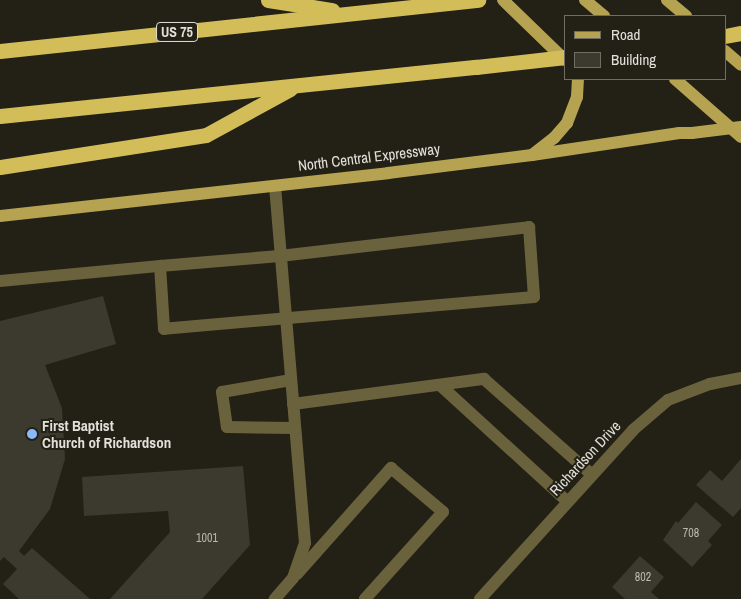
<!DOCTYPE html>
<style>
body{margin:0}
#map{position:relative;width:741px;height:599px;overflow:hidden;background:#232016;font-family:"Archivo Narrow",sans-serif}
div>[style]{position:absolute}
.building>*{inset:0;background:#3c392e}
.minor>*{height:12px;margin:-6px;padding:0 6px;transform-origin:6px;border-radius:6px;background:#6a623c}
.major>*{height:12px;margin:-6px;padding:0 6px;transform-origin:6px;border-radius:6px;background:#b5a351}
.highway>*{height:15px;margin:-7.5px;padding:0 7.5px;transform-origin:7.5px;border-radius:7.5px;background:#d3bd59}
.highway-bridge>*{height:15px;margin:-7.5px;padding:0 7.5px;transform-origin:7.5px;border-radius:7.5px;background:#d3bd59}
.dots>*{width:14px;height:14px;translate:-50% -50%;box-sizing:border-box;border:2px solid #232016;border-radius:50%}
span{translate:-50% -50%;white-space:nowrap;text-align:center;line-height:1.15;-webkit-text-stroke:4px #232016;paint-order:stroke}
.number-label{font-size:12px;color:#b8b6ae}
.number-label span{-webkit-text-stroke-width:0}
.shield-label span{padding:1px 4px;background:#232016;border:1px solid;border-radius:4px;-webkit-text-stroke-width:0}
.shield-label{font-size:14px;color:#e1e0d9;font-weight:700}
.street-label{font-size:15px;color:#e1e0d9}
.poi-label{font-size:15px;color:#e1e0d9;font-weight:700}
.left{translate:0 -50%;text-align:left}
.legend{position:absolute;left:564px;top:15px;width:162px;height:65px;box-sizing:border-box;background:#232016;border:1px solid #6f6d64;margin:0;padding:6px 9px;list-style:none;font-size:15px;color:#e1e0d9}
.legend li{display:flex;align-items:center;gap:10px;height:25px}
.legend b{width:25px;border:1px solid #6f6d64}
</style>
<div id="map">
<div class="building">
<i style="clip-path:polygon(103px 296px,116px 344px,45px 365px,62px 408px,65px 459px,50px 509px,19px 551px,24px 556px,32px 548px,90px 599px,19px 599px,3px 584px,17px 569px,4px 557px,0 561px,0 321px)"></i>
<i style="clip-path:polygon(741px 459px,741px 508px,733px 517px,696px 485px,710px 470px,722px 481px)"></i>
<i style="clip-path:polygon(243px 466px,250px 545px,202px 599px,110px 599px,170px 532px,168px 511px,84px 516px,82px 477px)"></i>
<i style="clip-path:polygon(696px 502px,722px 525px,708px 541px,712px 545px,692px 567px,663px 540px,676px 521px,678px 523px)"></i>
<i style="clip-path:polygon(640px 556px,664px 577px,651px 592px,659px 599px,625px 599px,612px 587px)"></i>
</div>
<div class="minor">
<i style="left:275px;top:186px;width:358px;rotate:85.2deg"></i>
<i style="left:305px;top:543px;width:37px;rotate:109deg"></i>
<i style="left:293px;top:578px;width:28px;rotate:131deg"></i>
<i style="left:529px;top:227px;width:70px;rotate:85.9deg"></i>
<i style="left:534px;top:297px;width:371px;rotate:175.1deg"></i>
<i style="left:164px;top:329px;width:63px;rotate:-93.6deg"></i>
<i style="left:160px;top:266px;width:120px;rotate:-4.8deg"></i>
<i style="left:280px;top:256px;width:251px;rotate:-6.6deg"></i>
<i style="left:0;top:281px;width:161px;rotate:-5.4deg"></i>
<i style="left:291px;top:380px;width:70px;rotate:170.1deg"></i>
<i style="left:222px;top:392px;width:35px;rotate:82deg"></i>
<i style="left:227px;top:427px;width:68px;rotate:0.8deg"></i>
<i style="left:441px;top:386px;width:171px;rotate:42.4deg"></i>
<i style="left:293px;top:404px;width:193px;rotate:-7.5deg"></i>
<i style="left:484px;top:379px;width:144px;rotate:41.6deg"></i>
<i style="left:297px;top:574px;width:142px;rotate:-48.4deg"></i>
<i style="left:391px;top:468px;width:68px;rotate:40.2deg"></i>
<i style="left:443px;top:512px;width:117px;rotate:131.9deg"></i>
<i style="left:480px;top:599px;width:228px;rotate:-47.8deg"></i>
<i style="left:633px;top:430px;width:46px;rotate:-40.6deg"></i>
<i style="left:668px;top:400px;width:45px;rotate:-20.9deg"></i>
<i style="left:710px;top:384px;width:32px;rotate:-11deg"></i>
</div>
<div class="major">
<i style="left:503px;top:0;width:86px;rotate:44.1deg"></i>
<i style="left:585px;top:0;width:25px;rotate:40deg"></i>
<i style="left:667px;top:0;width:25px;rotate:40deg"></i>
<i style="left:725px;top:51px;width:21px;rotate:41deg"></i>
<i style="left:675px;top:79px;width:88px;rotate:41.3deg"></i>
<i style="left:532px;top:155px;width:28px;rotate:-38deg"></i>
<i style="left:554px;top:138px;width:20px;rotate:-49deg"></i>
<i style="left:567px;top:123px;width:28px;rotate:-69deg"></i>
<i style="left:577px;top:97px;width:18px;rotate:-87deg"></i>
<i style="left:0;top:216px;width:390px;rotate:-6.3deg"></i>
<i style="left:388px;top:173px;width:145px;rotate:-7.1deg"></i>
<i style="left:532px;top:155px;width:149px;rotate:-8.5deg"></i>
<i style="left:679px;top:133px;width:13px"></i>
<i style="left:692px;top:133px;width:49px;rotate:-7deg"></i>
</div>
<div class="highway">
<i style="left:268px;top:0;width:65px;rotate:8.9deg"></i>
<i style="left:725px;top:36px;width:16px;rotate:-11deg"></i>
<i style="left:0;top:51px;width:481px;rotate:-6.1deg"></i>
<i style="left:0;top:116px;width:479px;rotate:-5.9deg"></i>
<i style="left:0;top:167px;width:208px;rotate:-8.8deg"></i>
<i style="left:206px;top:135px;width:96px;rotate:-28.7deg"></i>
</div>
<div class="highway-bridge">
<i style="left:476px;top:67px;width:90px;rotate:-6.4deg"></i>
</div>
<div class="dots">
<i style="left:32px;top:434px;background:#89bafc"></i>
</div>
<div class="number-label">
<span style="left:691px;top:534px">708</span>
<span style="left:207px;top:539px">1001</span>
<span style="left:643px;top:578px">802</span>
</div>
<div class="shield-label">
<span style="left:177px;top:32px">US 75</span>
</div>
<div class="street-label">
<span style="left:369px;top:157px;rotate:-7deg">North Central Expressway</span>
<span style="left:585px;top:458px;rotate:-47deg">Richardson Drive</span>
</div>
<div class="poi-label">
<span class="left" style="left:42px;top:434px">First Baptist<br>Church of Richardson</span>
</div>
<ul class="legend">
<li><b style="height:6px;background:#b5a351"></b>Road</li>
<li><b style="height:14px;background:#3c392e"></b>Building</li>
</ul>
</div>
